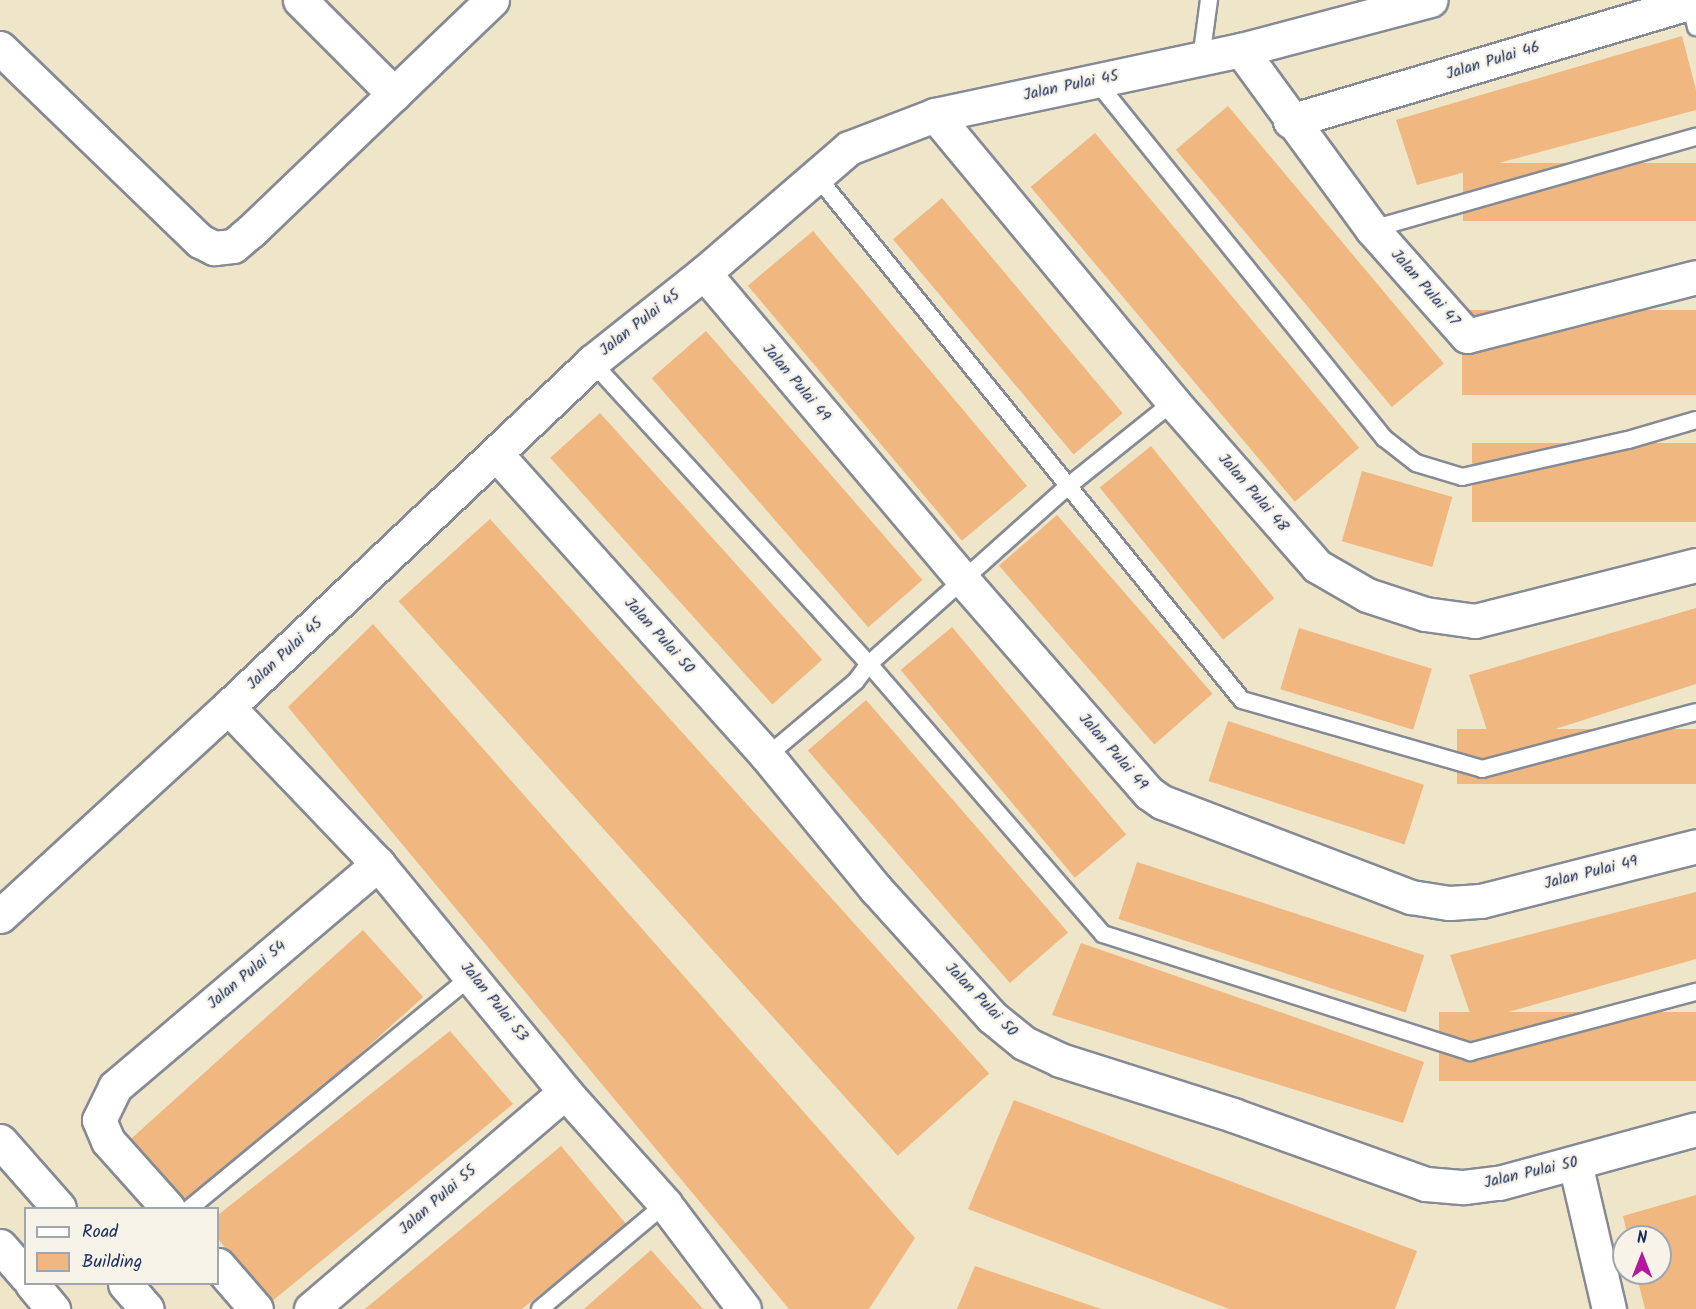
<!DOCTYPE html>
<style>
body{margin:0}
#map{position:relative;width:1696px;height:1309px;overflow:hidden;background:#efe5c9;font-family:Kalam,sans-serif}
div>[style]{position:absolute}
.building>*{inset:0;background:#f0b780;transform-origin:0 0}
.roads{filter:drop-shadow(2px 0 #858a94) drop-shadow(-2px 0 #858a94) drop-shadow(0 2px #858a94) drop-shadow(0 -2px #858a94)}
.lane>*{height:16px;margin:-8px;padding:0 8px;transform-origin:8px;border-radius:8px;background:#fff}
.street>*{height:33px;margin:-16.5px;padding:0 16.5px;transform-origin:16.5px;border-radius:16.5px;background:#fff}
span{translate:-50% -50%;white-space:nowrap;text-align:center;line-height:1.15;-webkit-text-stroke:5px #f7f3e8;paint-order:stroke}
.street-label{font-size:16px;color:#1b2f5e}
.legend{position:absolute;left:24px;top:1207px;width:195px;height:78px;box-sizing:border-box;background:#f7f3e8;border:2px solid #9fa5b1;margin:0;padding:8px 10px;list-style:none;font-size:18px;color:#1b2f5e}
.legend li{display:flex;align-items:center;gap:12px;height:30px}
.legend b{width:30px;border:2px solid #9fa5b1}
.north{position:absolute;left:1612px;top:1225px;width:60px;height:60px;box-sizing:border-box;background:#f7f3e8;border:2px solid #9fa5b1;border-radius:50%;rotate:0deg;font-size:16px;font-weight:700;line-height:24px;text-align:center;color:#1b2f5e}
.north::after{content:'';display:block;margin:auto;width:21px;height:27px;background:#b5179e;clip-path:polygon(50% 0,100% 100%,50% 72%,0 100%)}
</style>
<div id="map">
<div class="building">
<i style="clip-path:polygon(1682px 36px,1696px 90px,1696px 110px,1417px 185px,1396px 120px)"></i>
<i style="left:1228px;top:106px;width:336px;height:68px;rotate:50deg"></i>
<i style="left:1095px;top:133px;width:411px;height:84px;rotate:50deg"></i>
<i style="left:1696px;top:163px;width:58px;height:233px;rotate:90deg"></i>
<i style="left:942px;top:198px;width:281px;height:64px;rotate:50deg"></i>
<i style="left:813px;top:231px;width:333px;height:85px;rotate:50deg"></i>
<i style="left:1696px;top:310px;width:85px;height:234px;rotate:90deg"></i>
<i style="left:706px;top:331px;width:330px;height:72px;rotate:49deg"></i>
<i style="left:600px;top:413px;width:332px;height:67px;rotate:48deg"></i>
<i style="left:1696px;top:443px;width:79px;height:224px;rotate:90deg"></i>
<i style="left:1151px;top:446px;width:196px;height:66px;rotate:51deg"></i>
<i style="left:1362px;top:471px;width:94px;height:73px;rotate:16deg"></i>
<i style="left:1057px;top:515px;width:237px;height:77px;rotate:49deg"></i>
<i style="left:490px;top:519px;width:746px;height:123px;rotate:48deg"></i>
<i style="clip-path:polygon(1696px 608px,1696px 684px,1493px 749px,1469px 675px)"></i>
<i style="clip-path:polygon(373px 624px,915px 1238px,869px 1309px,789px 1309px,288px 707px)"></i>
<i style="left:952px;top:627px;width:271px;height:67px;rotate:50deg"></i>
<i style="left:1299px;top:628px;width:139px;height:64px;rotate:17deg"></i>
<i style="left:866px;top:700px;width:308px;height:77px;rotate:49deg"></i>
<i style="left:1228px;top:721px;width:206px;height:63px;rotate:18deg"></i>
<i style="left:1696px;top:729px;width:55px;height:239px;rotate:90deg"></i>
<i style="left:1137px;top:862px;width:302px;height:60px;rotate:18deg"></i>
<i style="clip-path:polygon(1696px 892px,1696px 959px,1473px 1022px,1450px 955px)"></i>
<i style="left:363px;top:930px;width:90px;height:318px;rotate:48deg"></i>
<i style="clip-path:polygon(1081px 943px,1424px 1062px,1403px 1123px,1052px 1015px)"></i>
<i style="left:1696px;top:1012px;width:69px;height:257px;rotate:90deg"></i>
<i style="clip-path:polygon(450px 1031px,513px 1104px,271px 1302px,218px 1239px,218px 1215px)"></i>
<i style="clip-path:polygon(1014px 1100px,1417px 1251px,1395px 1309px,1229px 1309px,968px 1209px)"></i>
<i style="clip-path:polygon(561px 1146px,627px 1225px,522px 1309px,365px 1309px)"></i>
<i style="clip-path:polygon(1696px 1195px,1696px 1309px,1645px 1309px,1636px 1273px,1660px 1273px,1660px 1237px,1628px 1237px,1623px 1216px)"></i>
<i style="clip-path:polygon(651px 1250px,703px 1309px,584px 1309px)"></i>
<i style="clip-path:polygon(975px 1266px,1101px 1309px,957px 1309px)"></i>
</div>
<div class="roads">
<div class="lane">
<i style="left:1690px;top:3px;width:25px;rotate:76deg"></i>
<i style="left:1201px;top:59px;width:60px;rotate:-82.3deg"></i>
<i style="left:1096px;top:81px;width:459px;rotate:51.1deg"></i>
<i style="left:1384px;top:438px;width:41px;rotate:38deg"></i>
<i style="left:1416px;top:463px;width:48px;rotate:16.9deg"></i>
<i style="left:1462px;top:477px;width:170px;rotate:-12.6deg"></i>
<i style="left:1628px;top:440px;width:71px;rotate:-16.4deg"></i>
<i style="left:815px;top:174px;width:677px;rotate:50.93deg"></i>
<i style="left:1242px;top:700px;width:250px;rotate:16deg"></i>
<i style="left:1482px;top:769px;width:221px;rotate:-14.9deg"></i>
<i style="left:1372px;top:229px;width:337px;rotate:-15.9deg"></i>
<i style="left:592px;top:362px;width:410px;rotate:47.5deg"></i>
<i style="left:869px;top:664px;width:357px;rotate:49.1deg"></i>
<i style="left:1103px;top:934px;width:386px;rotate:17.8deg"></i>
<i style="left:1470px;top:1052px;width:234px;rotate:-14.9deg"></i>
<i style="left:767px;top:756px;width:116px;rotate:-40.1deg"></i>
<i style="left:856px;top:681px;width:21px;rotate:-53deg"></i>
<i style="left:869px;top:664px;width:266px;rotate:-41.8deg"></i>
<i style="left:1067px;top:487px;width:136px;rotate:-38.7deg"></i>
<i style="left:190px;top:1208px;width:367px;rotate:-39.5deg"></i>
<i style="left:540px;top:1309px;width:163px;rotate:-40deg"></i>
</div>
<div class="street">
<i style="left:300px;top:0;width:133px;rotate:45deg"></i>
<i style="left:0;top:48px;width:278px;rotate:44deg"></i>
<i style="left:200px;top:241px;width:16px;rotate:27deg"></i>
<i style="left:214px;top:248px;width:19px;rotate:-6deg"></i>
<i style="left:233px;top:246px;width:23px;rotate:-40deg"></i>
<i style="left:251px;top:231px;width:334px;rotate:-43.8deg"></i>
<i style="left:1241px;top:50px;width:222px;rotate:53.8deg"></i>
<i style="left:1372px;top:229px;width:143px;rotate:48.4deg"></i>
<i style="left:1467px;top:336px;width:236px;rotate:-14.4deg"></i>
<i style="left:935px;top:115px;width:373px;rotate:50.3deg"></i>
<i style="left:1173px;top:402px;width:218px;rotate:48.7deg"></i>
<i style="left:1317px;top:566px;width:58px;rotate:30.1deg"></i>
<i style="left:1367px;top:595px;width:61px;rotate:18.1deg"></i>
<i style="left:1425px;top:614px;width:50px;rotate:8deg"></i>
<i style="left:1475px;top:621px;width:228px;rotate:-14.2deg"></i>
<i style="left:1290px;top:121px;width:423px;rotate:-16.5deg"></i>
<i style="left:704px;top:273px;width:402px;rotate:49.8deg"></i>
<i style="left:963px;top:580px;width:283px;rotate:48.9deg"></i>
<i style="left:1149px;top:793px;width:16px;rotate:35deg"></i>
<i style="left:1162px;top:802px;width:267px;rotate:20.9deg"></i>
<i style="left:1411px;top:897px;width:39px;rotate:9deg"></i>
<i style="left:1450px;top:903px;width:31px;rotate:-4deg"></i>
<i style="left:1481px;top:901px;width:222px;rotate:-14.3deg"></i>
<i style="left:497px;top:455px;width:404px;rotate:48.1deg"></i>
<i style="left:767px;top:756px;width:171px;rotate:50.7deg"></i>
<i style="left:875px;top:888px;width:174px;rotate:47.8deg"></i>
<i style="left:992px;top:1017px;width:41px;rotate:39.1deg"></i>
<i style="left:1024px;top:1043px;width:40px;rotate:25deg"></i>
<i style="left:1060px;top:1060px;width:182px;rotate:17.6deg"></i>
<i style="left:1233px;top:1115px;width:205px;rotate:19.7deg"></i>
<i style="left:1426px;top:1184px;width:38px;rotate:5deg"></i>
<i style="left:1464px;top:1187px;width:35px;rotate:-7deg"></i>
<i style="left:1499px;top:1183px;width:204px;rotate:-15.3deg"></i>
<i style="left:228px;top:707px;width:217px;rotate:46.3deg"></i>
<i style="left:378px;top:864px;width:295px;rotate:50.6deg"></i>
<i style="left:565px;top:1092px;width:150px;rotate:48.2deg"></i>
<i style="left:665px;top:1204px;width:131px;rotate:53deg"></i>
<i style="left:0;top:916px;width:309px;rotate:-42.5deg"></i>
<i style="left:228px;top:707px;width:502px;rotate:-43.46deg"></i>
<i style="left:592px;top:362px;width:143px;rotate:-38.5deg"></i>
<i style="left:704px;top:273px;width:191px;rotate:-40.8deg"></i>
<i style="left:849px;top:148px;width:92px;rotate:-21deg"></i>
<i style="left:935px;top:115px;width:313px;rotate:-12deg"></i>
<i style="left:1241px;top:50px;width:196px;rotate:-14.8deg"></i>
<i style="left:0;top:1141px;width:89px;rotate:48.6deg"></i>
<i style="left:1575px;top:1163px;width:150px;rotate:76.9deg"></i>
<i style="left:168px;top:1208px;width:90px;rotate:-131.8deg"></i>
<i style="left:108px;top:1141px;width:23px;rotate:-113deg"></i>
<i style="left:99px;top:1120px;width:37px;rotate:-64deg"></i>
<i style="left:115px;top:1087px;width:345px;rotate:-40.3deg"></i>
<i style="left:0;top:1246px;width:40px;rotate:49deg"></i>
<i style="left:218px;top:1265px;width:58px;rotate:49.2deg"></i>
<i style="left:32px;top:1284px;width:33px;rotate:50deg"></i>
<i style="left:125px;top:1284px;width:33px;rotate:49deg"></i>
<i style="left:311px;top:1309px;width:334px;rotate:-40.5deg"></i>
</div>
</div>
<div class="street-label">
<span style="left:1493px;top:61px;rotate:-17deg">Jalan Pulai 46</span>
<span style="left:1071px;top:86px;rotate:-12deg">Jalan Pulai 45</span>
<span style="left:1425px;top:288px;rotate:49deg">Jalan Pulai 47</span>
<span style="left:640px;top:323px;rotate:-38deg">Jalan Pulai 45</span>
<span style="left:796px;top:383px;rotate:50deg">Jalan Pulai 49</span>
<span style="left:1253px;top:493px;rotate:49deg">Jalan Pulai 48</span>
<span style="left:659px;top:636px;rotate:48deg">Jalan Pulai 50</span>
<span style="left:285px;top:654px;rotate:-43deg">Jalan Pulai 45</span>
<span style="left:1113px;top:752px;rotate:49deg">Jalan Pulai 49</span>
<span style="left:1591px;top:873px;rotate:-14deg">Jalan Pulai 49</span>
<span style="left:247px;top:975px;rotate:-40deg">Jalan Pulai 54</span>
<span style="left:981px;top:1000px;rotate:46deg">Jalan Pulai 50</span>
<span style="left:494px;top:1002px;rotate:51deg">Jalan Pulai 53</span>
<span style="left:1531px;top:1173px;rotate:-13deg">Jalan Pulai 50</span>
<span style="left:438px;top:1200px;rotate:-41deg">Jalan Pulai 55</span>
</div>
<ul class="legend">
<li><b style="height:8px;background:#fff"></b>Road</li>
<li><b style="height:16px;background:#f0b780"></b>Building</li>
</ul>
<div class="north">N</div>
</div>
